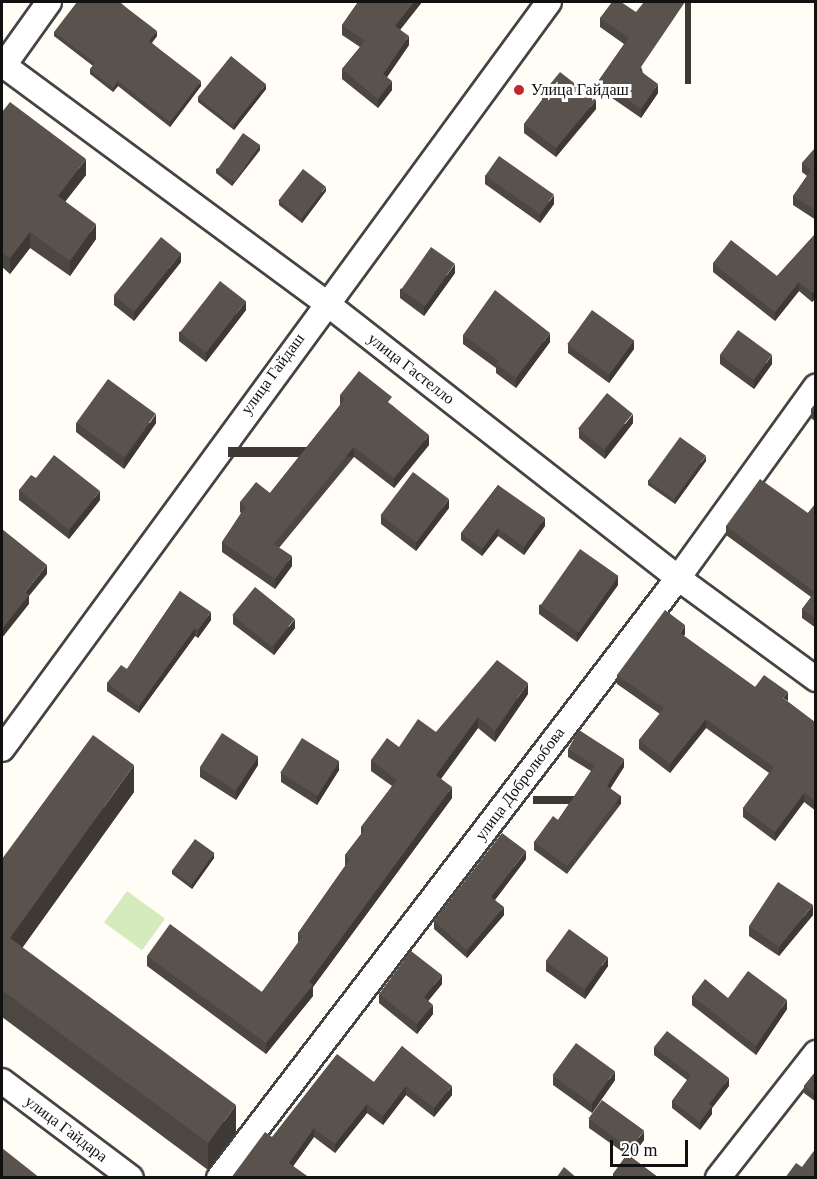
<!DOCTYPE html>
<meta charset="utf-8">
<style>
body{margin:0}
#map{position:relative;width:817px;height:1179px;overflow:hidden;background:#fffdf5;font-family:Georgia,serif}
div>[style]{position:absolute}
.green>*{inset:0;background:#d5ebbd;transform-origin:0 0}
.roads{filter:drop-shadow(2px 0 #444) drop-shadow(-2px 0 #444) drop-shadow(0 2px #444) drop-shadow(0 -2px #444)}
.street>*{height:24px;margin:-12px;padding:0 12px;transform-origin:12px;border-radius:12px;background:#fff}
.wall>*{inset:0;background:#4d4742}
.shaded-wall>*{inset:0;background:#3f3936;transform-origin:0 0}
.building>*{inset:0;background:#5a524d;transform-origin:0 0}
.dots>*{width:16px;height:16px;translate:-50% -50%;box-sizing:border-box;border:3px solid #fff;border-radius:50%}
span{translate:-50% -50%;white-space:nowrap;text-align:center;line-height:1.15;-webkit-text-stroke:6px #fff;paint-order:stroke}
.poi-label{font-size:16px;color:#111}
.left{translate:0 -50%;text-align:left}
.street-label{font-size:16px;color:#111}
.frame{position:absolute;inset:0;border:3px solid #111;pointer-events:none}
.scale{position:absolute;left:610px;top:1140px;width:78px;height:27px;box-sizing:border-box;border:3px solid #111;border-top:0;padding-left:8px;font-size:18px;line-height:21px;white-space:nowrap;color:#111;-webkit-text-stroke:4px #fff;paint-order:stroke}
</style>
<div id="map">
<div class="green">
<i style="left:127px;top:891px;width:47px;height:39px;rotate:36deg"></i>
</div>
<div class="roads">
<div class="street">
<i style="left:2px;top:64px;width:401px;rotate:36.4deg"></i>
<i style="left:325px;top:302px;width:448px;rotate:38deg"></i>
<i style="left:678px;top:578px;width:171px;rotate:36.2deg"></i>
<i style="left:2px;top:68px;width:81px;rotate:-54.5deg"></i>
<i style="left:2px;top:749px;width:926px;rotate:-53.79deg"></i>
<i style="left:2px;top:1081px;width:161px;rotate:36.9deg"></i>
<i style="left:219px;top:1178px;width:755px;rotate:-52.58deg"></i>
<i style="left:678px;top:578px;width:236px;rotate:-54.2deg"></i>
<i style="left:718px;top:1178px;width:159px;rotate:-51.9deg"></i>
</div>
</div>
<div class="wall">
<i style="clip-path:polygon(122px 2px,121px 3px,157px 36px,152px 43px,201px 86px,170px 127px,118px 86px,113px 92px,90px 74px,90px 69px,93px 66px,54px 36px,54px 32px)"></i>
<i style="clip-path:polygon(358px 2px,422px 2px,400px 30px,409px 45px,387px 77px,392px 90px,378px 108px,342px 79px,342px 69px,360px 47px,342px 35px,342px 25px)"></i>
<i style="clip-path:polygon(621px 2px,643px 73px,658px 93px,641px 118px,599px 89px,599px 80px,624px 44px,600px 27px,600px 18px)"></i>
<i style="clip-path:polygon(266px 89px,234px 130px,198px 102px,198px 98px)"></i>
<i style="clip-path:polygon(542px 94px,596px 109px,556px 157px,524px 133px,524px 124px,542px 100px)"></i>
<i style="clip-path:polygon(2px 112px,86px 175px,65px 201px,96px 239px,70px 276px,30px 248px,10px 274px,2px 267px)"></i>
<i style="clip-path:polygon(816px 147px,816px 220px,793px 205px,793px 196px,807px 176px,802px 172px,802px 163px)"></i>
<i style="clip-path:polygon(260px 150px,232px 186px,216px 173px,216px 169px)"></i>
<i style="clip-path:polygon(485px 175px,554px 204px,540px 223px,485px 184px)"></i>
<i style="clip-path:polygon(326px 191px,302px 223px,279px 205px,279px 201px)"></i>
<i style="clip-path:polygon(816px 233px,816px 298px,812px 302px,799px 291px,775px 321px,713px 272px,713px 263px,777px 276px)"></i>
<i style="clip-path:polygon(181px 262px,134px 321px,114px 305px,114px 296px)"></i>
<i style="clip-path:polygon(455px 273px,424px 316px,400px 298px,400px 289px)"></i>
<i style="clip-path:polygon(246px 310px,206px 362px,179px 341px,179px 332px)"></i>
<i style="clip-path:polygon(463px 335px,550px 342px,516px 388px,496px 373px,496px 368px,463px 344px)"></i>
<i style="clip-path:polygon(568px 344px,634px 349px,609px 383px,568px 353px)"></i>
<i style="clip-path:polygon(720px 355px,772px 364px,754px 389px,720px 364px)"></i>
<i style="clip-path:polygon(340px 395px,392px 405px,429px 445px,394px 488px,354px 457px,279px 548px,292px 566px,275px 589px,222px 552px,222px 542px,241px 513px,240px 512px,240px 502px,270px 493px,340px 405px)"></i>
<i style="clip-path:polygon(816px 403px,816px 422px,811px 418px,811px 409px)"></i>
<i style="clip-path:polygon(76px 423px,156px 423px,124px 469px,76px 432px)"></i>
<i style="clip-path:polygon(633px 423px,605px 459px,579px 438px,579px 429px)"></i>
<i style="clip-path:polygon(706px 461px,675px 504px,648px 485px,648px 480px)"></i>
<i style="clip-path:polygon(36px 478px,100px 500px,69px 539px,19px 500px,19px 490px)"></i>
<i style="clip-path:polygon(498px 485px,545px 526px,524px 555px,498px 536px,482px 556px,461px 540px,461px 533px)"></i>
<i style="clip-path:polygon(816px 503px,816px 628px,802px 618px,802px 609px,811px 597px,726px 535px,726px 526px,808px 513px)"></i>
<i style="clip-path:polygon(449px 508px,416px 551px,381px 524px,381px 515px)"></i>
<i style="clip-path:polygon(618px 585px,577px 642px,539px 614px,539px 605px)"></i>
<i style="clip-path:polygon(180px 591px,211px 620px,198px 638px,195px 636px,139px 713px,107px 691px,107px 683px,127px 669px)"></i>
<i style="clip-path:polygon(233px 615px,295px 628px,274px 655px,233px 624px)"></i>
<i style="clip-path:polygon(685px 634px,684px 636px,755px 687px,787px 701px,816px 723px,816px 811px,804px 802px,775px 841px,743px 817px,743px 808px,769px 773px,706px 728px,670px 773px,639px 749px,639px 740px,660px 714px,617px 684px,617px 675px)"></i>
<i style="clip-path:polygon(528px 694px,495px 742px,478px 728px,441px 779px,452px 798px,313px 987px,313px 996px,266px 1054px,147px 966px,147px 956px,262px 992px,298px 943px,298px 933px,345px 866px,345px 855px,361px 834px,361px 827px,392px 786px,371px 771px,371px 760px,399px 747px)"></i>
<i style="clip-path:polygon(568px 749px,624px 767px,610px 788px,621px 804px,567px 874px,534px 850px,534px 842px,558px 820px,591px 771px,568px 757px)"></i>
<i style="clip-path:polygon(258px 765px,236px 800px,200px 777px,200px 768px)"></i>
<i style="clip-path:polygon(339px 770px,317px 805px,281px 782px,281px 773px)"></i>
<i style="clip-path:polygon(134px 792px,22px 948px,236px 1132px,208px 1170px,2px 1017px,2px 859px)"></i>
<i style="clip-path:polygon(214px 858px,192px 889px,172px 874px,172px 870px)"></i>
<i style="clip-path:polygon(526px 859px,495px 900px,504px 915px,467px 958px,434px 929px,434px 921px)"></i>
<i style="clip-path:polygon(813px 915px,779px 956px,749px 936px,749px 926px)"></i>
<i style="clip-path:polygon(546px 962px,608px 966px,585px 999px,546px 971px)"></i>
<i style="clip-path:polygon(442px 984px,428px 1001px,433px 1014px,417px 1034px,379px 1003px,379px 994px)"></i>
<i style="clip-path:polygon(692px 996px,728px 998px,787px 1009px,756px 1055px,692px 1005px)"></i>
<i style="clip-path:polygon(402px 1046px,452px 1095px,434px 1117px,406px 1095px,383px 1125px,367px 1113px,335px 1153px,314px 1137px,293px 1166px,231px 1178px,272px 1137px,374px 1082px)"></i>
<i style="clip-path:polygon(654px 1047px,729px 1086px,712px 1108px,712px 1114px,700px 1130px,672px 1108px,672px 1101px,687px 1080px,654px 1055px)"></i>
<i style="clip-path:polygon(816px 1071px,816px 1102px,804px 1093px,804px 1086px)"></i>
<i style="clip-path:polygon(553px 1076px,615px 1080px,592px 1113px,553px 1085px)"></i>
<i style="clip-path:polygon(589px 1119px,644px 1140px,631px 1157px,659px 1178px,613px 1178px,613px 1174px,627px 1155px,589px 1128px)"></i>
</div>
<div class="shaded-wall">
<i style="clip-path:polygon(414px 2px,422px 2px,395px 36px,395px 26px)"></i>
<i style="left:685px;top:2px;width:6px;height:82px"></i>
<i style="clip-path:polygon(157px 31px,157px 36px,149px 45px,149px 41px)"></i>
<i style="clip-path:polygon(409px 36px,409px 45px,383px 83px,383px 74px)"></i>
<i style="clip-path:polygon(118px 81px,118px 86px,113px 92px,113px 88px)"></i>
<i style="clip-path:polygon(201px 81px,201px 86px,170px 127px,170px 122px)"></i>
<i style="clip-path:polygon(392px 81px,392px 90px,378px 108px,378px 99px)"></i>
<i style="clip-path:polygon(266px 84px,266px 89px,234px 130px,234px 125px)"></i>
<i style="clip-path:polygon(658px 84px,658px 93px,641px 118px,641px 109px)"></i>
<i style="clip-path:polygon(596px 100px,596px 109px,556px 157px,556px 148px)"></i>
<i style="clip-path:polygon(260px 145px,260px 150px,232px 186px,232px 181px)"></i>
<i style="clip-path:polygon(86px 159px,86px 175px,58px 211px,58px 196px)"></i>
<i style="clip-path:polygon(326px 187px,326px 191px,302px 223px,302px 219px)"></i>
<i style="clip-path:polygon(554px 195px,554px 204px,540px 223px,540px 214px)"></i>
<i style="clip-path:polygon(96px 224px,96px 239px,70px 276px,70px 261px)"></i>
<i style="clip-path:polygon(30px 232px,30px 248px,10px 274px,10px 258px)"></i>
<i style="clip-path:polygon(181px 253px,181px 262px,134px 321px,134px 312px)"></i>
<i style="clip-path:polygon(455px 264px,455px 273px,424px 316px,424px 307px)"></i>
<i style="clip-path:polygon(799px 282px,799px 291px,775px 321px,775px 312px)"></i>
<i style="clip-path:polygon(816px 289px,816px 298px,812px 302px,812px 293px)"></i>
<i style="clip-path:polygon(246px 301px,246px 310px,206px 362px,206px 353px)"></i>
<i style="clip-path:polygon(550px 333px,550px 342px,516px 388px,516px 378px)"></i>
<i style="clip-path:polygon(634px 340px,634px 349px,609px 383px,609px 374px)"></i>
<i style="clip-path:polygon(772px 355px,772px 364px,754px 389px,754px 380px)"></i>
<i style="clip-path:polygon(156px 414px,156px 423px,124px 469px,124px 460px)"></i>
<i style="clip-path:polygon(633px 414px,633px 423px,605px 459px,605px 450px)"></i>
<i style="clip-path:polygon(429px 435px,429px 445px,394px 488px,394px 478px)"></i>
<i style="left:354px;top:447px;width:10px;height:126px;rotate:90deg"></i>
<i style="clip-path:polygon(706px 456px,706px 461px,675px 504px,675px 499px)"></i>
<i style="clip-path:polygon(100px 491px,100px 500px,69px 539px,69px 530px)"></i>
<i style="clip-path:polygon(449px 499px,449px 508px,416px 551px,416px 542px)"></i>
<i style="clip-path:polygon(545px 518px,545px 526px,524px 555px,524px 547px)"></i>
<i style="clip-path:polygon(498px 528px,498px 536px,482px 556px,482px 549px)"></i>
<i style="clip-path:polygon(292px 556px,292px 566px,275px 589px,275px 579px)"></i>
<i style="clip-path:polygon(47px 565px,47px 574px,29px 596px,29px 604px,2px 638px,2px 629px,25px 592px)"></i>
<i style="clip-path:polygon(618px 576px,618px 585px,577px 642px,577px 633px)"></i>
<i style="clip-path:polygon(211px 612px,211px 620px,198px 638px,198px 630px)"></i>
<i style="clip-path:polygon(295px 619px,295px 628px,274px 655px,274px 646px)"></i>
<i style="clip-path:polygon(685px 625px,685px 634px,680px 642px,680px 633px)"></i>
<i style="clip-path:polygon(195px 628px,195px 636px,139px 713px,139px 706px)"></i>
<i style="clip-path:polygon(528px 683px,528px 694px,495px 742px,495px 731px)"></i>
<i style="clip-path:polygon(788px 692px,788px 701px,783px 698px)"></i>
<i style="clip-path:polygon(478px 717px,478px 728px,436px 785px,436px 775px)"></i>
<i style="clip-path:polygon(706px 719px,706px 728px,670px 773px,670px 764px)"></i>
<i style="clip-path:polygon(258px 756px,258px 765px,236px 800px,236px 790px)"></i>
<i style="clip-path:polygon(624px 759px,624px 767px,607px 794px,607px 786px)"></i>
<i style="clip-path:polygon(339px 761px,339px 770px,317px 805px,317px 796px)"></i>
<i style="clip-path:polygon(134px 765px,134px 792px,10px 965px,10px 938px)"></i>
<i style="clip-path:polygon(452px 787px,452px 798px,313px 987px,313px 996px,266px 1054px,266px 1043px,309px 982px)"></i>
<i style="clip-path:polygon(804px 793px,804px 802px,775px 841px,775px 832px)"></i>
<i style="left:621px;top:796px;width:8px;height:88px;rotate:90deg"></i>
<i style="clip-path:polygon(526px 851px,526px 859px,491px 905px,491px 897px)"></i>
<i style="clip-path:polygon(214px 853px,214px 858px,192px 889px,192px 884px)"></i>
<i style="clip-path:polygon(813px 905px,813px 915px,779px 956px,779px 947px)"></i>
<i style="clip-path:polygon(504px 907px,504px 915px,467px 958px,467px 950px)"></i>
<i style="clip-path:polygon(608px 957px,608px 966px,585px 999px,585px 990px)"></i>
<i style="clip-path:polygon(442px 975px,442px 984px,424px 1006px,424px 997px)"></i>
<i style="clip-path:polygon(787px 1000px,787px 1009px,756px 1055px,756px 1046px)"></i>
<i style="clip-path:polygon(433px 1005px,433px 1014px,417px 1034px,417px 1024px)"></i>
<i style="clip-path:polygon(615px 1071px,615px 1080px,592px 1113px,592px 1104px)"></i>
<i style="clip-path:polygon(729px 1078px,729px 1086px,712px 1108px,712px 1114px,700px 1130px,700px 1122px,709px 1104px)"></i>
<i style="clip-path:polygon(406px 1086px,406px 1095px,383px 1125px,383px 1116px)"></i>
<i style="clip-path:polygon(452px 1086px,452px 1095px,434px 1117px,434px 1108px)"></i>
<i style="clip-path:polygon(367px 1104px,367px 1113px,335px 1153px,335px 1144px)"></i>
<i style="clip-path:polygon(236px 1105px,236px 1132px,208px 1170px,208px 1143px)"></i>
<i style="clip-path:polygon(314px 1128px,314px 1137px,289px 1172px,289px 1163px)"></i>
<i style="clip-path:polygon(644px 1131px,644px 1140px,631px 1158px,631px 1149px)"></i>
</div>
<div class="building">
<i style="clip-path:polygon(77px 2px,119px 2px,157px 31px,149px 41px,201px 81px,170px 122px,118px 81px,113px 88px,90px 69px,95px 63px,54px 32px)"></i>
<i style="clip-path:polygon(358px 2px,414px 2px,395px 26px,409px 36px,383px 74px,392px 81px,378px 99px,342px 69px,365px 41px,342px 25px)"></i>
<i style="clip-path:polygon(612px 2px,621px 2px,636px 12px,644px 2px,685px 2px,639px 70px,658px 84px,641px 109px,599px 80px,629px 38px,600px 18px)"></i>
<i style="left:231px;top:56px;width:45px;height:53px;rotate:39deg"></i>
<i style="clip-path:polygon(560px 72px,596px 100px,556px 148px,524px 124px,545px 96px,542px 94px)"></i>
<i style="clip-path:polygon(10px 102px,86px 159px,58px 196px,96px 224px,70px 261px,30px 232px,10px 258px,2px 252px,2px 112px)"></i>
<i style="left:243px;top:133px;width:21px;height:45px;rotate:35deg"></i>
<i style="clip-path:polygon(816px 147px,816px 211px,793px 196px,811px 170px,802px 163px)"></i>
<i style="left:499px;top:156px;width:67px;height:24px;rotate:35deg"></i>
<i style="left:303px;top:169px;width:29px;height:40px;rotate:38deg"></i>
<i style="clip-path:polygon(816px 233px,816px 289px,812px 293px,799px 282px,775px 312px,713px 263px,731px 240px,777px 276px)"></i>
<i style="left:161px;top:237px;width:26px;height:75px;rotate:39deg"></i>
<i style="left:431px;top:247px;width:29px;height:52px;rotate:35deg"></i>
<i style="left:220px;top:281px;width:33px;height:65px;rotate:38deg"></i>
<i style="clip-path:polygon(495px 290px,550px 333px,516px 378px,496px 364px,499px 361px,463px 335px)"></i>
<i style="left:592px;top:310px;width:52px;height:42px;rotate:36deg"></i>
<i style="left:738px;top:330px;width:42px;height:31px;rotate:36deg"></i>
<i style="clip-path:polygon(359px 371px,392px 397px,388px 402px,429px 435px,394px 478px,354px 447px,274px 544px,292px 556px,275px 579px,222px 542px,246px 507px,240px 502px,256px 482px,270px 493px,345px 399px,340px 395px)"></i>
<i style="left:108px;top:379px;width:59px;height:54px;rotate:36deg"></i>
<i style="left:607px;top:393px;width:33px;height:46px;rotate:39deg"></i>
<i style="clip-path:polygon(816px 403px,816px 413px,811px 409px)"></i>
<i style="left:680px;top:437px;width:32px;height:54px;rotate:36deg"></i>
<i style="clip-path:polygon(54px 455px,100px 491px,69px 530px,19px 490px,31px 475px,36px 478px)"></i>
<i style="left:413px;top:472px;width:45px;height:54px;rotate:37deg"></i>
<i style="clip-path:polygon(760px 479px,808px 513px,816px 503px,816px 619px,802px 609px,815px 592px,726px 526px)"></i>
<i style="clip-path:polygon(498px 485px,545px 518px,524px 547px,498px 528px,482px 549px,461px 533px)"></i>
<i style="clip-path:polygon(2px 529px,47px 565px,25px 592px,29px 595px,2px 629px)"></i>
<i style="left:580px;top:549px;width:47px;height:69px;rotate:35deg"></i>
<i style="left:255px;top:587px;width:51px;height:36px;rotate:39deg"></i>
<i style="clip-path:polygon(180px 591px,211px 612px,198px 630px,195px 628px,139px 706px,107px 683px,121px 665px,127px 669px)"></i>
<i style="clip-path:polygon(665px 610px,685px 625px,680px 633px,755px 687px,764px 675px,788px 692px,783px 698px,816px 723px,816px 801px,804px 793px,775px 832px,743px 808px,774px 767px,706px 719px,670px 764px,639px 740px,664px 708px,617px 675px)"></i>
<i style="clip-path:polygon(497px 660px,528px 683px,495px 731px,478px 717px,436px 775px,452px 787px,309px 982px,313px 985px,266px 1043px,147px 956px,170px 924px,262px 992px,302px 937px,298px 933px,350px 859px,345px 855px,365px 830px,361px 827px,397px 780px,371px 760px,387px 738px,399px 747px,418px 719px,436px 732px)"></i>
<i style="clip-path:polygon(579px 730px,624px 759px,607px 786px,621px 796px,567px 866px,534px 842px,553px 816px,558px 820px,595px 766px,568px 749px)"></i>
<i style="left:222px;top:733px;width:43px;height:41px;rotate:33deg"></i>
<i style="clip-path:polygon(93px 735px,134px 765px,10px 938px,236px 1105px,208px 1143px,2px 990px,2px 859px)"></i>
<i style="left:302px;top:738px;width:44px;height:41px;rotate:32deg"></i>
<i style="clip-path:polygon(502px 833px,526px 851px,491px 897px,504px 907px,467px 950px,434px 921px)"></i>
<i style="left:195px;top:839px;width:24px;height:39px;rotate:36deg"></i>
<i style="clip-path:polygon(778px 882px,813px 905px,779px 947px,749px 926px)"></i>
<i style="left:569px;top:929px;width:48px;height:40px;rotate:36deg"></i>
<i style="clip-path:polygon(411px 951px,442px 975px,424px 997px,433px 1005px,417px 1024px,379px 994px)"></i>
<i style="clip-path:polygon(748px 971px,787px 1000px,756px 1046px,692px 996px,705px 979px,728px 998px)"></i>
<i style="clip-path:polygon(667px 1031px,729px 1078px,709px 1104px,712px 1106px,700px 1122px,672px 1101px,691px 1075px,654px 1047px)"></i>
<i style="left:576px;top:1043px;width:48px;height:40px;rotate:36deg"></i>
<i style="clip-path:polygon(402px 1046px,452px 1086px,434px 1108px,406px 1086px,383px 1116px,367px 1104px,335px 1144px,314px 1128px,289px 1163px,310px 1178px,231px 1178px,265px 1132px,272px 1137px,337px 1054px,374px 1082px)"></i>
<i style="clip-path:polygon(816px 1071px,816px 1095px,804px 1086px)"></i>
<i style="left:602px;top:1100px;width:52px;height:23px;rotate:36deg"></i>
<i style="clip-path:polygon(2px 1148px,40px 1178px,2px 1178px)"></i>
<i style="clip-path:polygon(816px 1148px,816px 1178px,785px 1178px,796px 1163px,802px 1167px)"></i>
<i style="clip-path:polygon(627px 1154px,659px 1178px,617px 1178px,613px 1174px)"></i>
<i style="clip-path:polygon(564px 1167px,577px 1178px,556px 1178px)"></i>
</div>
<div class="dots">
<i style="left:519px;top:90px;background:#c4262e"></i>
</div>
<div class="poi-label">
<span class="left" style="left:531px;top:90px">Улица Гайдаш</span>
</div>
<div class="street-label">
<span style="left:411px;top:369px;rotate:38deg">улица Гастелло</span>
<span style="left:273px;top:374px;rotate:-54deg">улица Гайдаш</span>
<span style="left:520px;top:784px;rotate:-53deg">улица Добролюбова</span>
<span style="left:66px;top:1129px;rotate:37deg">улица Гайдара</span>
</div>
<div class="frame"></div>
<div class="scale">20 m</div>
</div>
